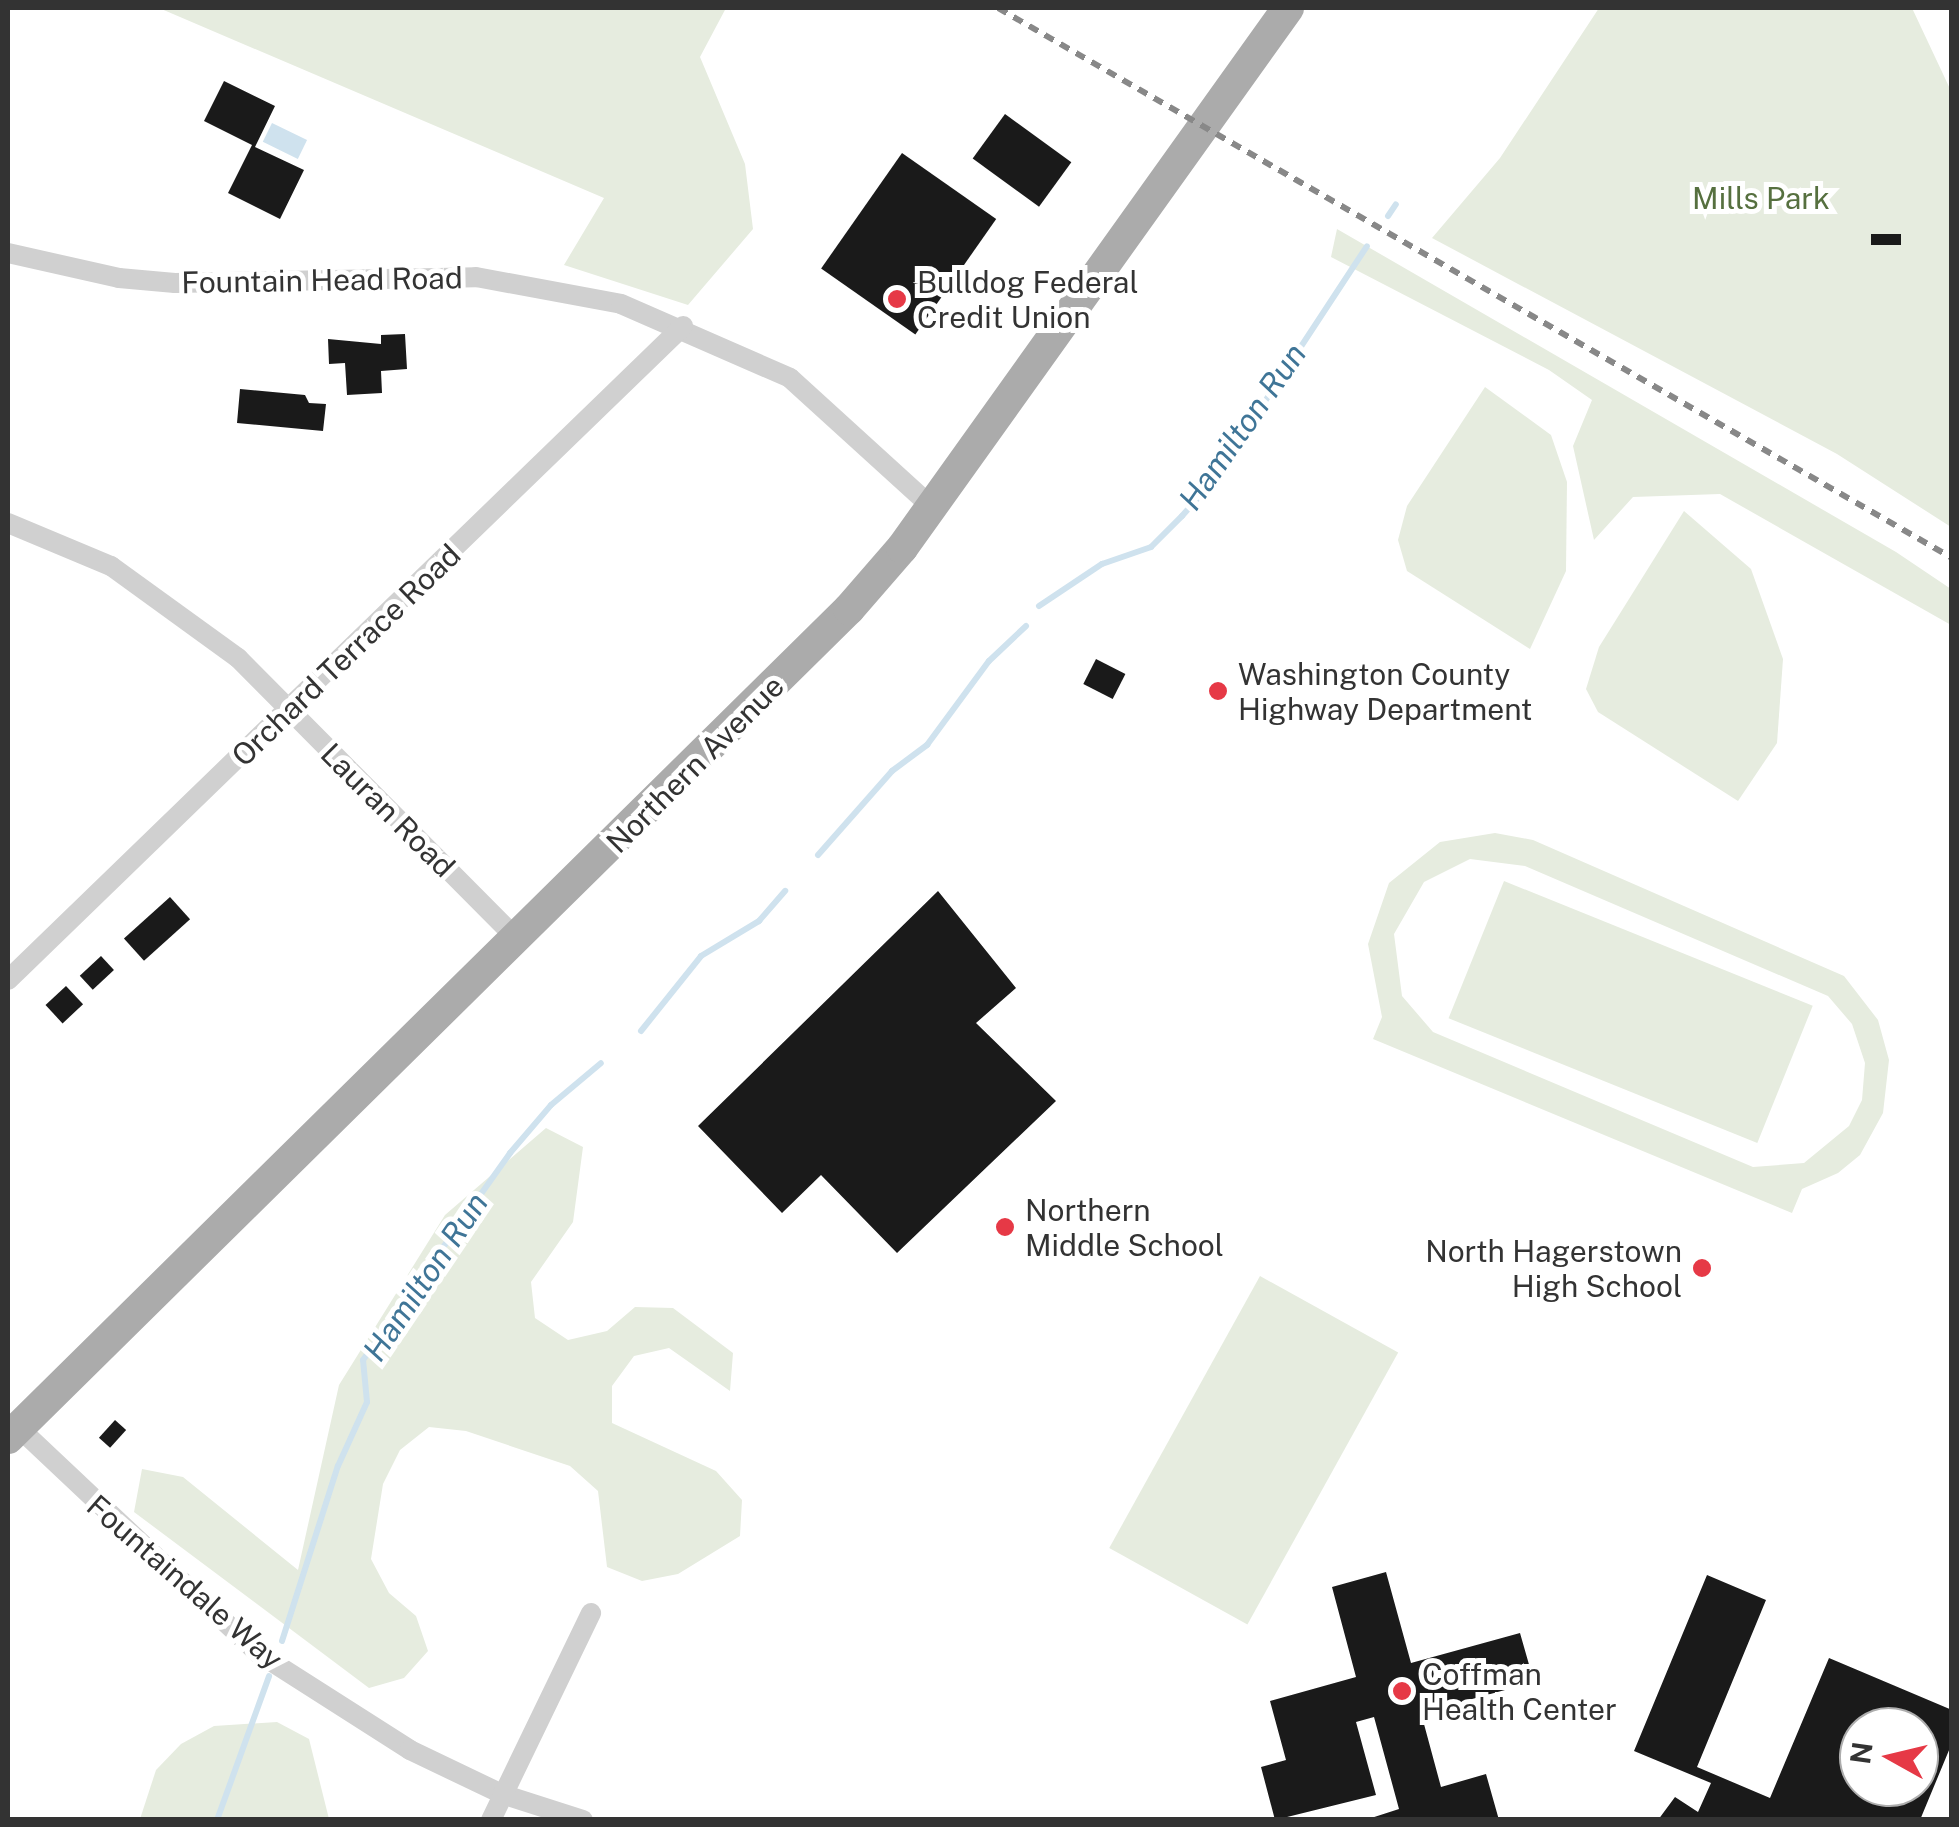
<!DOCTYPE html>
<style>
body{margin:0}
#map{position:relative;width:1959px;height:1827px;overflow:hidden;background:#fff;font-family:"Public Sans",sans-serif}
div>[style]{position:absolute}
.green>*{inset:0;background:#e6ecdf;transform-origin:0 0}
.water>*{inset:0;background:#cfe2ee;transform-origin:0 0}
.stream>*{height:6px;margin:-3px;padding:0 3px;transform-origin:3px;border-radius:3px;background:#cfe2ee}
.building>*{inset:0;background:#1a1a1a;transform-origin:0 0}
.minor>*{height:20px;margin:-10px;padding:0 10px;transform-origin:10px;border-radius:10px;background:#d0d0d0}
.primary>*{height:32px;margin:-16px;padding:0 16px;transform-origin:16px;border-radius:16px;background:#ababab}
.rail>*{height:6px;margin-top:-3px;transform-origin:0;background:repeating-linear-gradient(90deg,#888 0 10px,transparent 0 18px)}
.dots>*{width:28px;height:28px;translate:-50% -50%;box-sizing:border-box;border:5px solid #fff;border-radius:50%}
span{translate:-50% -50%;white-space:nowrap;text-align:center;line-height:1.15;-webkit-text-stroke:10px #fff;paint-order:stroke}
.park-label{font-size:30px;color:#56703f}
.street-label{font-size:30px;color:#333}
.poi-label{font-size:30px;color:#333}
.left{translate:0 -50%;text-align:left}
.right{translate:-100% -50%;text-align:right}
.water-label{font-size:32px;color:#3f7597;font-style:italic}
.frame{position:absolute;inset:0;border:10px solid #333;pointer-events:none}
.north{position:absolute;left:1839px;top:1707px;width:100px;height:100px;box-sizing:border-box;background:#fff;border:2px solid #adadad;border-radius:50%;rotate:278deg;font-size:28px;font-weight:700;line-height:40px;text-align:center;color:#333}
.north::after{content:'';display:block;margin:auto;width:35px;height:45px;background:#e63946;clip-path:polygon(50% 0,100% 100%,50% 72%,0 100%)}
</style>
<div id="map">
<div class="green">
<i style="clip-path:polygon(159px 8px,726px 8px,700px 57px,745px 164px,753px 229px,688px 305px,564px 265px,604px 198px)"></i>
<i style="clip-path:polygon(1599px 8px,1912px 8px,1951px 91px,1951px 527px,1837px 454px,1432px 238px,1500px 158px)"></i>
<i style="clip-path:polygon(1337px 229px,1896px 552px,1951px 589px,1951px 625px,1720px 494px,1633px 497px,1594px 540px,1573px 446px,1592px 400px,1549px 370px,1331px 257px)"></i>
<i style="clip-path:polygon(1485px 387px,1551px 435px,1567px 482px,1566px 571px,1530px 649px,1407px 571px,1398px 540px,1407px 506px)"></i>
<i style="clip-path:polygon(1684px 511px,1751px 569px,1783px 659px,1777px 743px,1738px 801px,1598px 712px,1586px 689px,1599px 647px)"></i>
<i style="clip-path:polygon(evenodd,1495px 833px,1533px 840px,1844px 976px,1878px 1020px,1889px 1060px,1883px 1113px,1860px 1155px,1838px 1173px,1802px 1189px,1792px 1213px,1373px 1039px,1382px 1017px,1368px 944px,1389px 883px,1440px 842px,1495px 833px,1470px 859px,1525px 866px,1828px 996px,1852px 1024px,1865px 1063px,1862px 1100px,1849px 1126px,1804px 1163px,1753px 1167px,1433px 1032px,1402px 996px,1394px 934px,1424px 882px,1470px 859px)"></i>
<i style="left:1504px;top:881px;width:333px;height:148px;rotate:22deg"></i>
<i style="clip-path:polygon(546px 1128px,583px 1147px,573px 1222px,531px 1282px,535px 1318px,568px 1340px,607px 1331px,635px 1307px,673px 1308px,733px 1353px,730px 1391px,669px 1348px,634px 1356px,612px 1386px,612px 1423px,716px 1471px,742px 1500px,740px 1536px,678px 1574px,642px 1581px,607px 1567px,598px 1491px,570px 1466px,466px 1431px,429px 1427px,400px 1450px,383px 1484px,371px 1559px,389px 1593px,416px 1616px,428px 1651px,404px 1678px,369px 1688px,134px 1512px,142px 1469px,183px 1477px,298px 1570px,339px 1385px,445px 1215px)"></i>
<i style="left:1260px;top:1276px;width:158px;height:311px;rotate:29deg"></i>
<i style="clip-path:polygon(277px 1722px,309px 1739px,329px 1819px,140px 1819px,156px 1770px,181px 1744px,214px 1726px)"></i>
</div>
<div class="water">
<i style="left:272px;top:123px;width:39px;height:21px;rotate:26deg"></i>
</div>
<div class="stream">
<i style="left:1388px;top:216px;width:14px;rotate:-56deg"></i>
<i style="left:1039px;top:606px;width:76px;rotate:-33.7deg"></i>
<i style="left:1102px;top:564px;width:52px;rotate:-19.1deg"></i>
<i style="left:1151px;top:547px;width:44px;rotate:-45deg"></i>
<i style="left:1182px;top:516px;width:45px;rotate:-48.6deg"></i>
<i style="left:1212px;top:482px;width:282px;rotate:-56.7deg"></i>
<i style="left:818px;top:855px;width:112px;rotate:-48.6deg"></i>
<i style="left:892px;top:771px;width:44px;rotate:-36.6deg"></i>
<i style="left:927px;top:745px;width:104px;rotate:-53.6deg"></i>
<i style="left:989px;top:661px;width:51px;rotate:-43.4deg"></i>
<i style="left:641px;top:1031px;width:96px;rotate:-51.3deg"></i>
<i style="left:701px;top:956px;width:68px;rotate:-31.1deg"></i>
<i style="left:759px;top:921px;width:40px;rotate:-49deg"></i>
<i style="left:282px;top:1641px;width:184px;rotate:-72.3deg"></i>
<i style="left:338px;top:1466px;width:70px;rotate:-65.6deg"></i>
<i style="left:367px;top:1402px;width:42px;rotate:-95.4deg"></i>
<i style="left:363px;top:1360px;width:254px;rotate:-54.6deg"></i>
<i style="left:510px;top:1153px;width:63px;rotate:-49.5deg"></i>
<i style="left:551px;top:1105px;width:65px;rotate:-40deg"></i>
<i style="left:217px;top:1820px;width:153px;rotate:-70.1deg"></i>
</div>
<div class="building">
<i style="clip-path:polygon(224px 81px,275px 106px,255px 147px,304px 170px,280px 219px,228px 193px,252px 145px,204px 121px)"></i>
<i style="left:1005px;top:114px;width:82px;height:55px;rotate:36deg"></i>
<i style="left:902px;top:153px;width:115px;height:141px;rotate:35deg"></i>
<i style="left:1871px;top:234px;width:30px;height:11px"></i>
<i style="clip-path:polygon(405px 334px,407px 369px,381px 371px,382px 393px,347px 395px,345px 363px,329px 364px,328px 339px,381px 344px,381px 335px)"></i>
<i style="clip-path:polygon(240px 389px,305px 395px,309px 403px,326px 404px,323px 431px,237px 423px)"></i>
<i style="left:1096px;top:659px;width:33px;height:28px;rotate:27deg"></i>
<i style="clip-path:polygon(938px 891px,1016px 988px,976px 1023px,1056px 1101px,897px 1253px,821px 1175px,782px 1213px,698px 1126px)"></i>
<i style="left:170px;top:897px;width:30px;height:62px;rotate:48deg"></i>
<i style="left:101px;top:956px;width:19px;height:29px;rotate:47deg"></i>
<i style="left:66px;top:986px;width:25px;height:28px;rotate:47deg"></i>
<i style="left:115px;top:1420px;width:15px;height:24px;rotate:42deg"></i>
<i style="clip-path:polygon(1386px 1572px,1411px 1663px,1520px 1633px,1534px 1682px,1421px 1713px,1441px 1787px,1486px 1774px,1499px 1820px,1365px 1820px,1399px 1809px,1374px 1717px,1356px 1722px,1376px 1795px,1275px 1820px,1261px 1767px,1286px 1760px,1270px 1701px,1356px 1677px,1332px 1587px)"></i>
<i style="clip-path:polygon(evenodd,1707px 1575px,1766px 1600px,1697px 1767px,1770px 1798px,1829px 1658px,1952px 1710px,1952px 1743px,1920px 1820px,1658px 1820px,1675px 1797px,1698px 1812px,1711px 1783px,1634px 1751px,1707px 1575px,1859px 1727px,1919px 1727px,1919px 1787px,1859px 1787px,1859px 1727px)"></i>
</div>
<div class="minor">
<i style="left:8px;top:253px;width:114px;rotate:12.7deg"></i>
<i style="left:119px;top:278px;width:56px;rotate:5.1deg"></i>
<i style="left:175px;top:283px;width:301px;rotate:-1.1deg"></i>
<i style="left:476px;top:277px;width:147px;rotate:10.5deg"></i>
<i style="left:621px;top:304px;width:184px;rotate:23.6deg"></i>
<i style="left:790px;top:378px;width:192px;rotate:42.3deg"></i>
<i style="left:8px;top:523px;width:112px;rotate:22.7deg"></i>
<i style="left:111px;top:566px;width:157px;rotate:35.9deg"></i>
<i style="left:238px;top:658px;width:396px;rotate:45.2deg"></i>
<i style="left:8px;top:980px;width:940px;rotate:-44.09deg"></i>
<i style="left:18px;top:1427px;width:330px;rotate:43.3deg"></i>
<i style="left:258px;top:1653px;width:180px;rotate:32.5deg"></i>
<i style="left:410px;top:1750px;width:102px;rotate:25.6deg"></i>
<i style="left:502px;top:1794px;width:85px;rotate:17.8deg"></i>
<i style="left:491px;top:1820px;width:230px;rotate:-64.2deg"></i>
</div>
<div class="primary">
<i style="left:8px;top:1438px;width:1181px;rotate:-44.59deg"></i>
<i style="left:849px;top:609px;width:81px;rotate:-49deg"></i>
<i style="left:902px;top:548px;width:664px;rotate:-54.44deg"></i>
</div>
<div class="rail">
<i style="left:998px;top:8px;width:1101px;rotate:29.96deg"></i>
</div>
<div class="dots">
<i style="left:897px;top:299px;background:#e63946"></i>
<i style="left:1218px;top:691px;background:#e63946"></i>
<i style="left:1005px;top:1227px;background:#e63946"></i>
<i style="left:1702px;top:1268px;background:#e63946"></i>
<i style="left:1402px;top:1691px;background:#e63946"></i>
</div>
<div class="park-label">
<span style="left:1761px;top:198px">Mills Park</span>
</div>
<div class="street-label">
<span style="left:322px;top:280px;rotate:-1deg">Fountain Head Road</span>
<span style="left:346px;top:655px;rotate:-44deg">Orchard Terrace Road</span>
<span style="left:695px;top:764px;rotate:-45deg">Northern Avenue</span>
<span style="left:388px;top:810px;rotate:45deg">Lauran Road</span>
<span style="left:185px;top:1582px;rotate:41deg">Fountaindale Way</span>
</div>
<div class="poi-label">
<span class="left" style="left:917px;top:299px">Bulldog Federal<br>Credit Union</span>
<span class="left" style="left:1238px;top:691px">Washington County<br>Highway Department</span>
<span class="left" style="left:1025px;top:1227px">Northern<br>Middle School</span>
<span class="right" style="left:1682px;top:1268px">North Hagerstown<br>High School</span>
<span class="left" style="left:1422px;top:1691px">Coffman<br>Health Center</span>
</div>
<div class="water-label">
<span style="left:1243px;top:427px;rotate:-55deg">Hamilton Run</span>
<span style="left:426px;top:1277px;rotate:-56deg">Hamilton Run</span>
</div>
<div class="frame"></div>
<div class="north">N</div>
</div>
